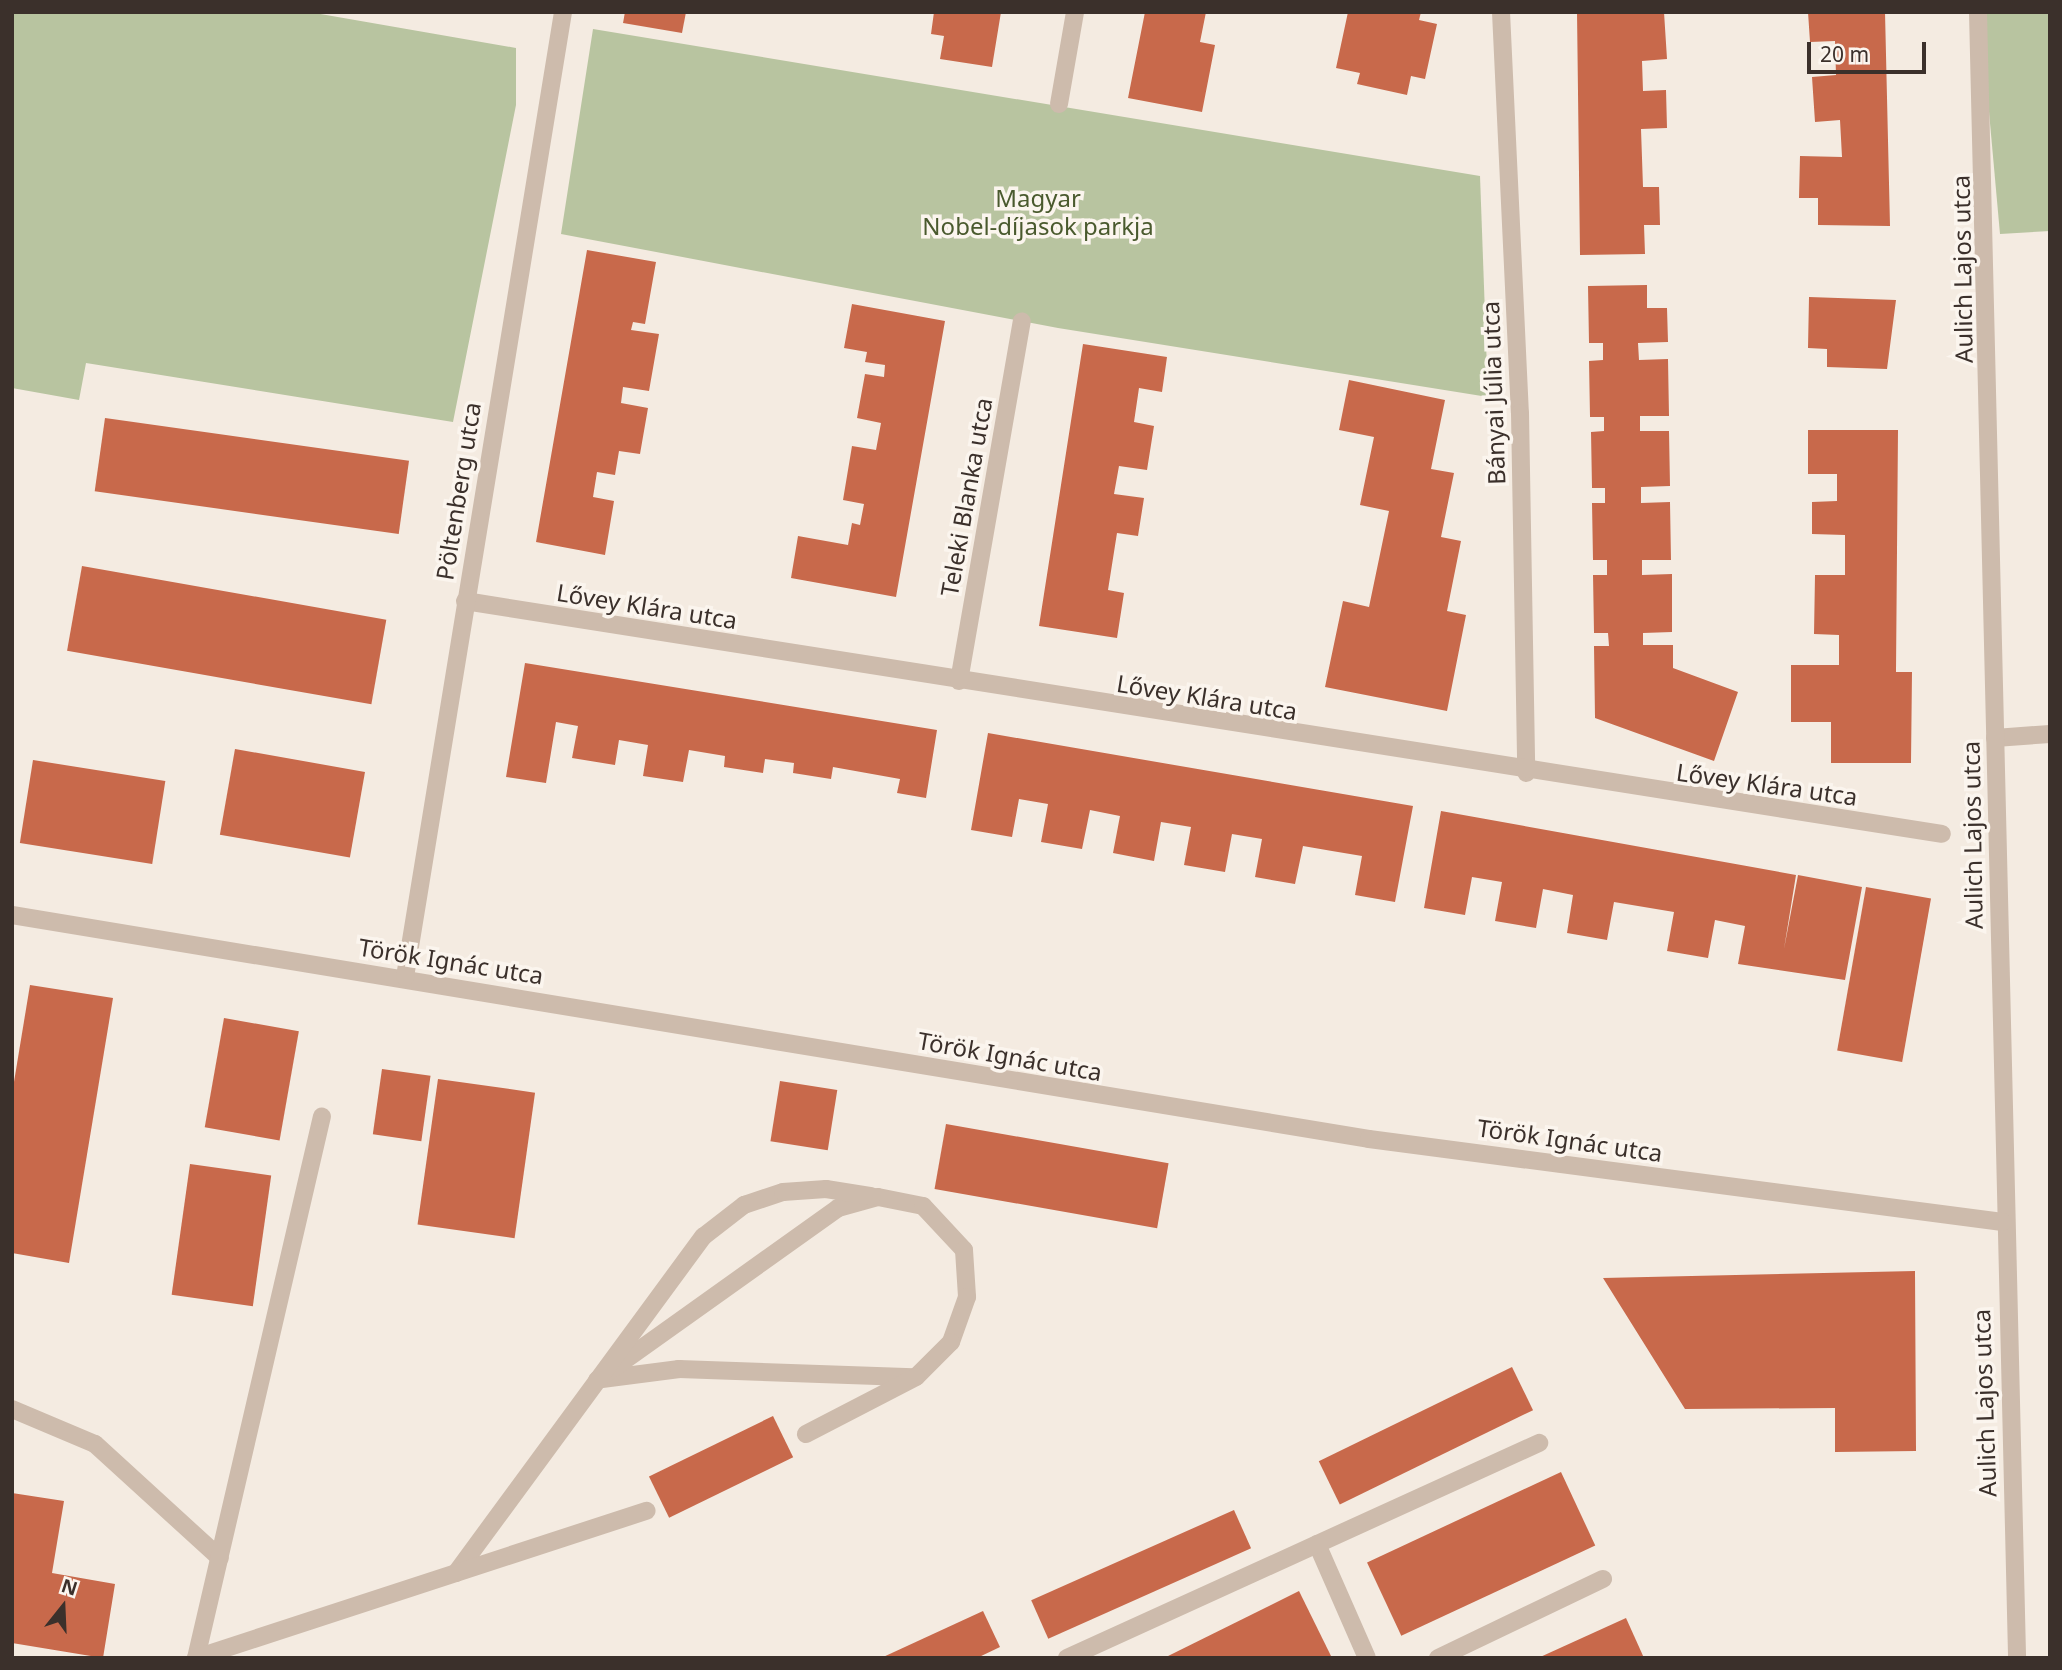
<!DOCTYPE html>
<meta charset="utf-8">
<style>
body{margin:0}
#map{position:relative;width:2062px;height:1670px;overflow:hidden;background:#f4ebe1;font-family:"Noto Sans",sans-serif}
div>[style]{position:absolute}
.green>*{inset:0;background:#b8c4a0}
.building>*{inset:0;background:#c8694b;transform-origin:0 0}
.service>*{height:18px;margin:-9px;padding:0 9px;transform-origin:9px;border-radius:9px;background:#cdbbac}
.minor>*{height:18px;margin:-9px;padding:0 9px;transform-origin:9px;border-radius:9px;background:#cdbbac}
span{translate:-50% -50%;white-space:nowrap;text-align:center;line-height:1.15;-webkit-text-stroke:7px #fbf5ee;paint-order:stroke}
.park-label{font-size:24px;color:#4a5a2e}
.street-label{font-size:24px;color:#3b302b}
.frame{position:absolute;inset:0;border:14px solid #3b302b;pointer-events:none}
.north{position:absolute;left:28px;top:1572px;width:70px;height:70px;-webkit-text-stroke:5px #fbf5ee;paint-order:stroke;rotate:18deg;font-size:19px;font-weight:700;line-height:28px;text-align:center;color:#3b302b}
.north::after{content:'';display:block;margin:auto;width:24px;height:32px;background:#3b302b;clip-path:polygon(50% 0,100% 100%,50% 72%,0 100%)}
.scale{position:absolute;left:1807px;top:42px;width:119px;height:32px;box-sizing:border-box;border:4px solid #3b302b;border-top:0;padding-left:9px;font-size:21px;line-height:24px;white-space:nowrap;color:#3b302b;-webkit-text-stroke:5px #fbf5ee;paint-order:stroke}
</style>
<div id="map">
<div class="green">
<i style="clip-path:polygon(12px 12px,309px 12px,516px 48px,516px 105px,453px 422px,86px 363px,79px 400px,12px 388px)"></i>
<i style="clip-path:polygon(1980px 12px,2050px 12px,2050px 231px,2000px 234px)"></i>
<i style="clip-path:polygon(593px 29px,1480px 176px,1488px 397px,1058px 328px,561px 234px)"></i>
</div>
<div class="building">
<i style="clip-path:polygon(625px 12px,686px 12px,682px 33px,623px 23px)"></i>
<i style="clip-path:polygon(934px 12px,1001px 12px,992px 67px,940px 59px,944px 36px,931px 34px)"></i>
<i style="clip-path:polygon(1145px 12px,1206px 12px,1200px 42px,1215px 45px,1202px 112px,1128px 98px)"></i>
<i style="clip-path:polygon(1348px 12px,1421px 12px,1419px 20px,1437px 24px,1425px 79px,1411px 76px,1407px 95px,1357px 84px,1360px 73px,1336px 68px)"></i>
<i style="clip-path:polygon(1577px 12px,1664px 12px,1667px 59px,1642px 61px,1643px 91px,1666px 90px,1667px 128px,1641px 129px,1643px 187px,1659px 187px,1660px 225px,1644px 225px,1645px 254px,1580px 255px)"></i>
<i style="clip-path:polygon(1808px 12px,1885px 12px,1890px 226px,1818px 225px,1818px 198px,1799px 198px,1800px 156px,1842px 157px,1840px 120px,1815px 122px,1812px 77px,1836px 75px,1835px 41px,1810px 42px)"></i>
<i style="clip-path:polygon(587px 250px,656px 262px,645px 324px,633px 322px,631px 330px,659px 334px,649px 391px,623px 387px,621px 403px,648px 408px,640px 454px,619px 451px,615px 475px,597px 472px,593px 497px,614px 501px,605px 555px,536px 542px)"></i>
<i style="clip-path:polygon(1647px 285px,1647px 308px,1667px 308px,1668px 342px,1638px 343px,1639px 360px,1668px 359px,1669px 416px,1640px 416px,1640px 431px,1669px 431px,1670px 486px,1641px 487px,1641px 503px,1670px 502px,1671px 560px,1642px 560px,1642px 575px,1672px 574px,1672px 632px,1643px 633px,1643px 645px,1673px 645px,1673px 668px,1738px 692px,1714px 761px,1595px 718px,1594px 646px,1609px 646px,1608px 633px,1594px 633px,1593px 575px,1607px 575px,1607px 560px,1593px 560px,1592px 503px,1605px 503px,1605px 488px,1592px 488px,1591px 432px,1604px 431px,1604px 417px,1590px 417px,1589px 361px,1603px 360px,1603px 343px,1589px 343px,1588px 286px)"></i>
<i style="clip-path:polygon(1809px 297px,1896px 300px,1887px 369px,1827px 367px,1827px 349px,1808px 348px)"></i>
<i style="clip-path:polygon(852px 304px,945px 321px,896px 597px,791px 578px,798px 536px,848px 545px,852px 523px,860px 525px,864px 504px,843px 500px,852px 446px,876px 450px,881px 423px,857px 418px,865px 374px,884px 377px,885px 365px,865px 362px,867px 352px,844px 348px)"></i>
<i style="clip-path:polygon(1083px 344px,1167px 357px,1162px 392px,1139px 388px,1134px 422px,1154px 426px,1147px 470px,1119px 466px,1114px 494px,1144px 498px,1138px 536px,1117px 533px,1108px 590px,1124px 593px,1117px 638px,1039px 626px)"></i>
<i style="clip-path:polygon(1349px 380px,1445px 400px,1431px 469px,1454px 473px,1441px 537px,1461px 541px,1447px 611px,1466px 615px,1447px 711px,1325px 687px,1343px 601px,1369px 607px,1389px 511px,1360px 505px,1374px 437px,1339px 430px)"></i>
<i style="left:105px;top:418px;width:307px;height:74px;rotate:8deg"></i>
<i style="clip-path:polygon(1808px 430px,1898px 430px,1896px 672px,1912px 672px,1911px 763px,1831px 763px,1831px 722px,1791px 722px,1791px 665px,1839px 665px,1839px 635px,1814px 634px,1815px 575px,1845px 575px,1845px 535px,1812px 534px,1812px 502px,1837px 501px,1837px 474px,1808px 474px)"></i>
<i style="left:82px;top:566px;width:309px;height:86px;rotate:10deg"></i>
<i style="clip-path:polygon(525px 663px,937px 730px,926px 798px,897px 793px,900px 779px,833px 767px,831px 779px,793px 773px,794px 763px,765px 759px,763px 773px,724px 767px,725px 756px,689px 750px,683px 782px,643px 776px,648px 745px,619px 740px,615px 765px,572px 758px,578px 726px,556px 722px,546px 783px,506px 777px)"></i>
<i style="clip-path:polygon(988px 733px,1413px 806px,1395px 902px,1355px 895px,1362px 856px,1332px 851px,1303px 846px,1295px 884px,1255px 877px,1262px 839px,1232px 834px,1225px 872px,1184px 865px,1191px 827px,1161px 822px,1154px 861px,1113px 853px,1120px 816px,1090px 810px,1082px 849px,1041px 842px,1048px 804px,1019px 799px,1012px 837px,971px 830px)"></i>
<i style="left:235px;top:749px;width:132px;height:87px;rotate:10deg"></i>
<i style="left:33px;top:760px;width:134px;height:84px;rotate:9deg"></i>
<i style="clip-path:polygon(1441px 811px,1796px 875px,1784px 949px,1798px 875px,1862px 887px,1845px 980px,1738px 964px,1745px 926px,1715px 920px,1708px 958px,1667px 951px,1674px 912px,1614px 902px,1607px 940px,1567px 933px,1573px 895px,1543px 889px,1536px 928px,1495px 921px,1502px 882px,1472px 877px,1465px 915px,1424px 908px)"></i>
<i style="left:1866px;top:887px;width:66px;height:166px;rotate:10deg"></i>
<i style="clip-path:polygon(30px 985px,113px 998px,69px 1263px,12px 1253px,12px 1094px)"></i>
<i style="left:224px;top:1018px;width:76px;height:111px;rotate:10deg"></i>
<i style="left:382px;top:1069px;width:49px;height:66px;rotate:8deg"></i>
<i style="left:438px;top:1079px;width:98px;height:147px;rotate:8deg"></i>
<i style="left:780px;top:1081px;width:58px;height:61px;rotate:9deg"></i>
<i style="left:946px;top:1124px;width:226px;height:66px;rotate:10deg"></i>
<i style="left:190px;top:1164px;width:82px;height:132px;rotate:8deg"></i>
<i style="clip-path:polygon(1915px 1271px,1916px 1451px,1835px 1452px,1835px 1408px,1685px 1409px,1603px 1278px)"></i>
<i style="left:1512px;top:1367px;width:48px;height:215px;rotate:64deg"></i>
<i style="left:773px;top:1416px;width:46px;height:138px;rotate:64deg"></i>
<i style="left:1561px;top:1472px;width:81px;height:214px;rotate:65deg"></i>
<i style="clip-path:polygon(12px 1493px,64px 1501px,52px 1573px,115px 1584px,103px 1658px,12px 1643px)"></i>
<i style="left:1234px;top:1510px;width:42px;height:222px;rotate:66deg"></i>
<i style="clip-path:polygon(1299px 1591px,1332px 1658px,1164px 1658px)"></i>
<i style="clip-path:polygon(983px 1611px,1000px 1647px,977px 1658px,881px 1658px)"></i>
<i style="clip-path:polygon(1626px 1618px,1644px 1658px,1538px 1658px)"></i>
</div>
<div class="service">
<i style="left:1995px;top:738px;width:55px;rotate:-4.2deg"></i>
<i style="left:602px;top:1379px;width:78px;rotate:-7.4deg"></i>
<i style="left:679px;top:1369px;width:234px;rotate:2deg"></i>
<i style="left:597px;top:1380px;width:296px;rotate:-35.5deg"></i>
<i style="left:838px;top:1208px;width:41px;rotate:-15.4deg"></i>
<i style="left:878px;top:1197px;width:46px;rotate:11.3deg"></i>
<i style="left:923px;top:1206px;width:60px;rotate:47deg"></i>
<i style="left:964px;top:1250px;width:47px;rotate:86.3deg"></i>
<i style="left:967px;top:1297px;width:48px;rotate:109.6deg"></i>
<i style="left:951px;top:1342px;width:49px;rotate:135deg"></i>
<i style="left:916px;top:1377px;width:124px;rotate:152.6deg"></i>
<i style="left:12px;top:1409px;width:90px;rotate:22.9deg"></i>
<i style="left:95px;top:1444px;width:169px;rotate:42.4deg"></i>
<i style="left:1317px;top:1544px;width:124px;rotate:66.3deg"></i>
<i style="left:456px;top:1573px;width:418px;rotate:-53.7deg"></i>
<i style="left:704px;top:1236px;width:51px;rotate:-37.8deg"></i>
<i style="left:744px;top:1205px;width:41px;rotate:-18.4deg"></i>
<i style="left:783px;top:1192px;width:43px;rotate:-4deg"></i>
<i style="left:826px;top:1189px;width:46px;rotate:8.8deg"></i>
<i style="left:196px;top:1658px;width:556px;rotate:-76.91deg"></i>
<i style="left:196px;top:1658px;width:474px;rotate:-18.1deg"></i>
<i style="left:1067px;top:1658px;width:519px;rotate:-24.49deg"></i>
<i style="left:1438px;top:1658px;width:183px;rotate:-25.6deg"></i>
</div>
<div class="minor">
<i style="left:1501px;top:12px;width:401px;rotate:87.3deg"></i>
<i style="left:1520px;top:413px;width:360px;rotate:89deg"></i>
<i style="left:1978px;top:12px;width:1646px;rotate:88.64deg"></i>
<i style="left:1059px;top:104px;width:93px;rotate:-80.1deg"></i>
<i style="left:465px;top:601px;width:1495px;rotate:8.96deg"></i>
<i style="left:959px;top:681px;width:365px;rotate:-80.1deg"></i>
<i style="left:12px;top:915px;width:1375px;rotate:9.37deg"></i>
<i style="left:1369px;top:1139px;width:639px;rotate:7.46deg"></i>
<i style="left:405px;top:977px;width:978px;rotate:-80.7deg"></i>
</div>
<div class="park-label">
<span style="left:1038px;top:212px">Magyar<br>Nobel-díjasok parkja</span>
</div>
<div class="street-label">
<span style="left:1962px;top:269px;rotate:-91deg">Aulich Lajos utca</span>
<span style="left:1493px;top:393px;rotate:-92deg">Bányai Júlia utca</span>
<span style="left:458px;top:491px;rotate:-81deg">Pöltenberg utca</span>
<span style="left:966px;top:497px;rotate:-80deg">Teleki Blanka utca</span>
<span style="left:647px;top:606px;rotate:9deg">Lővey Klára utca</span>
<span style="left:1207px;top:697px;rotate:9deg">Lővey Klára utca</span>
<span style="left:1767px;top:784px;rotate:8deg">Lővey Klára utca</span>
<span style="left:1972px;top:835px;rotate:-91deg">Aulich Lajos utca</span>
<span style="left:451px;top:961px;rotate:9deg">Török Ignác utca</span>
<span style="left:1010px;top:1056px;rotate:10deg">Török Ignác utca</span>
<span style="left:1570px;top:1140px;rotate:8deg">Török Ignác utca</span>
<span style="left:1984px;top:1403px;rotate:-92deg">Aulich Lajos utca</span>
</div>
<div class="frame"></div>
<div class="north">N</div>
<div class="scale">20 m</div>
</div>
